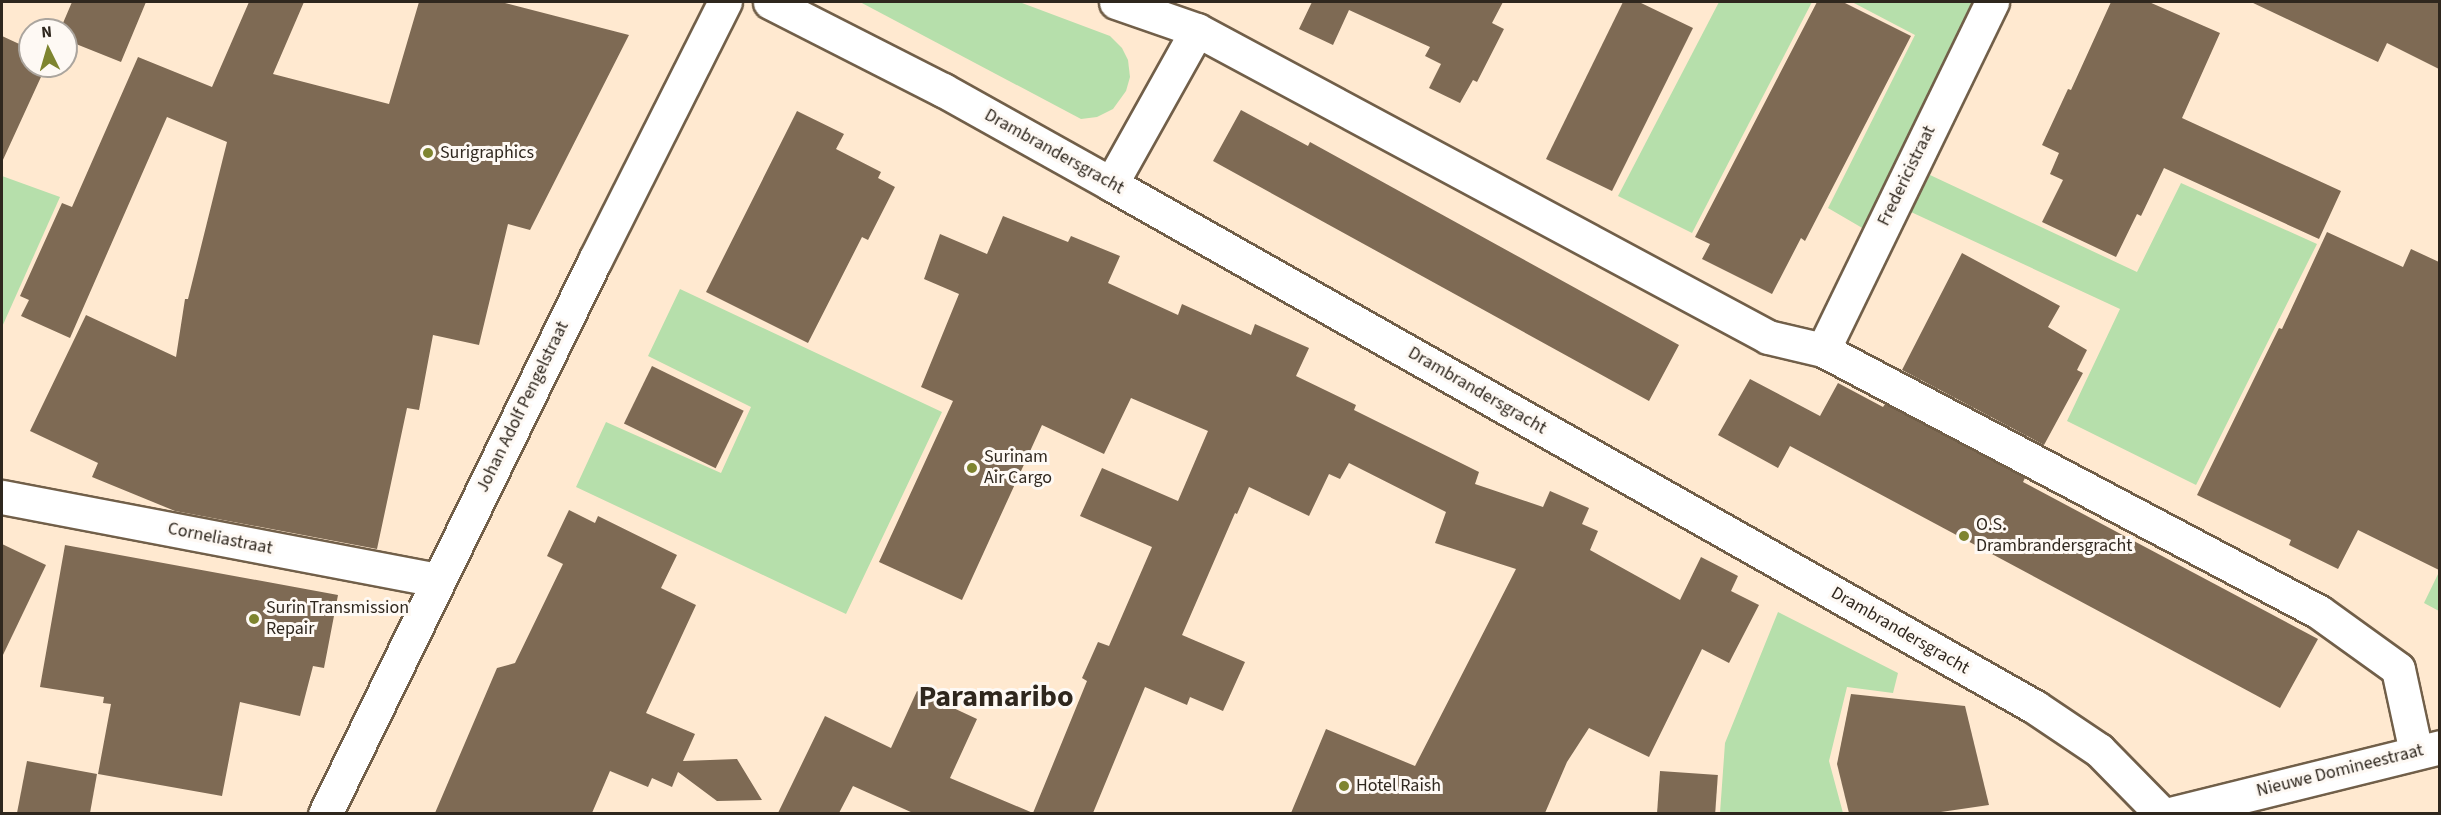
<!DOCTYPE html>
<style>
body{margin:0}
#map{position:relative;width:2441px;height:815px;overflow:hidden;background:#ffe9d0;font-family:"Source Sans 3",sans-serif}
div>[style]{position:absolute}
.green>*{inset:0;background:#b6dfab}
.building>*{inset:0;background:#7e6a54;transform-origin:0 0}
.roads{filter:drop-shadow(2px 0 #715f49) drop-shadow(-2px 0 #715f49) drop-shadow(0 2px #715f49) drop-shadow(0 -2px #715f49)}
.minor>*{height:33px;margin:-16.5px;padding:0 16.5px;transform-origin:16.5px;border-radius:16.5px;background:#fff}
.major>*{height:33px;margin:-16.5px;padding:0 16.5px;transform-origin:16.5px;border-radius:16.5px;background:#fff}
.dots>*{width:16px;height:16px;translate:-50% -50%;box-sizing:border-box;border:3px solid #fef9f4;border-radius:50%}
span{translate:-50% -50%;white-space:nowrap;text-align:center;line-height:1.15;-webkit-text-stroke:6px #fef9f4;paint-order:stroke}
.street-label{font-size:18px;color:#2f271e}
.poi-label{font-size:18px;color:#2f271e}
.left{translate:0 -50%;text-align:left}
.town-label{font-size:30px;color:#2f271e;font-weight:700}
.frame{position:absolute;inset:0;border:3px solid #2f271e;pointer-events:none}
.north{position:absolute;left:18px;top:18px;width:60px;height:60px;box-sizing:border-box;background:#fef9f4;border:2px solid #aba59e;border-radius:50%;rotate:355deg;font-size:16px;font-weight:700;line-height:24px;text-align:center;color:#2f271e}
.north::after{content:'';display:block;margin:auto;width:21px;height:27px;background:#7e842f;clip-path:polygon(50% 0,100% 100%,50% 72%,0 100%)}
</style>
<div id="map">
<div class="green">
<i style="clip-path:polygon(860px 2px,1022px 3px,1110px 36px,1122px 48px,1128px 60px,1130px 77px,1126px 91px,1113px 109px,1097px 117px,1081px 119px)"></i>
<i style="clip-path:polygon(1719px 2px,1812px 2px,1692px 233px,1618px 196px)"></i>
<i style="clip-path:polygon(1852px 2px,1973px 2px,1864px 229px,1828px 208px,1915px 35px)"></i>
<i style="clip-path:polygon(1930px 175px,2137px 272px,2181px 183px,2317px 244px,2196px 485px,2067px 421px,2120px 309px,1911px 212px)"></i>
<i style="clip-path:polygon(2px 176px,60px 197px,2px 327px)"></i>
<i style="clip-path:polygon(680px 289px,942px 412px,846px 614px,576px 487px,606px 422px,721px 473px,751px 407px,648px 356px)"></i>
<i style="clip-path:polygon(2439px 572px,2439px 611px,2424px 603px)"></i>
<i style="clip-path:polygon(1778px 612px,1898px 673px,1893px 693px,1847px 687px,1829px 761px,1843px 813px,1720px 813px,1725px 743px)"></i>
</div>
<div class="building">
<i style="clip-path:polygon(72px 2px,146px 2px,121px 62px,66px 40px,66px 30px,60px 30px)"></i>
<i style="clip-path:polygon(249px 2px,304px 2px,273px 74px,389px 104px,419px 2px,501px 2px,629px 35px,530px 230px,508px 224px,479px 345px,433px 335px,419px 410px,407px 408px,377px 549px,175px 511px,92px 477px,98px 463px,30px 431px,86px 315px,176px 357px,185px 299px,188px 299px,227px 142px,167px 117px,70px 338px,21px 316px,29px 300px,20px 296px,62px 203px,72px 207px,138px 57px,212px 87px)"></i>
<i style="clip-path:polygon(1312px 2px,1503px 2px,1492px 23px,1504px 29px,1477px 82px,1473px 80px,1460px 103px,1429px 88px,1441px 64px,1425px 56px,1430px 47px,1349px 10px,1333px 45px,1299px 29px)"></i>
<i style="clip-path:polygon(1623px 2px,1639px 2px,1693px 28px,1612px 191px,1546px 159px)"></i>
<i style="clip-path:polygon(1817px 2px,1843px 2px,1911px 36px,1805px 241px,1801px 238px,1772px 294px,1702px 259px,1710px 244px,1695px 237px)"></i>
<i style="clip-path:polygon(2111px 2px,2149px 2px,2220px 33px,2182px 118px,2341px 191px,2319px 239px,2164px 168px,2141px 216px,2137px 214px,2116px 257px,2042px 222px,2063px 180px,2050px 174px,2059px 153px,2042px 145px,2068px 89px,2071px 90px)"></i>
<i style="clip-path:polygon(2251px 2px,2439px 2px,2439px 69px,2387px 43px,2378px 62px)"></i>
<i style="clip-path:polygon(2px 36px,30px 49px,30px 66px,46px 66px,2px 162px)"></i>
<i style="clip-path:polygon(1241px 110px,1308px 146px,1310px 142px,1679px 345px,1649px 401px,1213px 161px)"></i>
<i style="clip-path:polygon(797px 111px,844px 134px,836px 149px,881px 172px,878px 178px,895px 187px,868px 240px,862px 237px,808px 343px,706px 292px)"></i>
<i style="clip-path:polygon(1003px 216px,1068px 242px,1071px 236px,1120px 256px,1108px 283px,1178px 315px,1182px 304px,1251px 335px,1255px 324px,1309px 348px,1296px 376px,1356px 405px,1354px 410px,1479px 472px,1475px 484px,1543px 507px,1550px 491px,1589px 508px,1582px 524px,1598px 531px,1590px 550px,1680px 600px,1701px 557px,1738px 576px,1731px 591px,1759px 605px,1729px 663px,1702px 649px,1649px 757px,1589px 728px,1567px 762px,1545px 813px,1291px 813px,1326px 729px,1415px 766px,1516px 569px,1435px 543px,1446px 512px,1349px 463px,1340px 479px,1329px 474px,1309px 516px,1249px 487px,1237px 514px,1235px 513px,1182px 635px,1245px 662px,1223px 711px,1190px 697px,1187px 705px,1145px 687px,1093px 813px,913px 813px,853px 786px,839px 813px,778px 813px,825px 716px,891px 748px,917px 691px,977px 719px,950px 778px,1033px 813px,1087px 681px,1082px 678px,1098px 642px,1109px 646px,1152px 547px,1080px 516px,1102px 468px,1178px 501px,1208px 431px,1131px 398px,1104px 454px,1042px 425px,962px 600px,879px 562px,953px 401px,921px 387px,959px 294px,924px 279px,940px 234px,987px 254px)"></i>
<i style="clip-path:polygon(2327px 232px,2403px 267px,2411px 249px,2439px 262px,2439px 570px,2358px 530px,2338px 569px,2289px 545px,2291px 540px,2197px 495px,2279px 328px,2282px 329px)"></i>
<i style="clip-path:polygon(1962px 253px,2060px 306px,2048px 327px,2087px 350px,2077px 370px,2083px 373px,2044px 445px,1902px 370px)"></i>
<i style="left:652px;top:366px;width:102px;height:64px;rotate:26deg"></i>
<i style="clip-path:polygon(1750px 379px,1820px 416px,1838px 383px,1883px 407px,1885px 404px,2025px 478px,2023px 482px,2318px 639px,2280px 708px,1790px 446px,1778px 468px,1718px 435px)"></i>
<i style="clip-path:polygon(569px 510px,595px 523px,598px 516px,677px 555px,661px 588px,696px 605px,646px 713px,695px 734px,683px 761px,737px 759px,762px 800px,717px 801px,678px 772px,672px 787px,652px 778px,648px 787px,610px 771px,592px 813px,435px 813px,497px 668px,515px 663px,563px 564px,547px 556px)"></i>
<i style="clip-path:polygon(2px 544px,46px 565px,2px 657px)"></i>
<i style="clip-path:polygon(65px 545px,338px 595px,324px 668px,313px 666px,300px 716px,240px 702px,222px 796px,98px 774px,111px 704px,103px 703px,104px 697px,40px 687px)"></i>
<i style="clip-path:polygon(1851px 694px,1965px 706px,1989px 805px,1934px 813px,1849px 813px,1837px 764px)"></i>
<i style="clip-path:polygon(27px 761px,97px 774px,90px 813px,17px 813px)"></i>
<i style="left:1660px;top:771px;width:58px;height:42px;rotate:4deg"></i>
</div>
<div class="roads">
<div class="minor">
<i style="left:770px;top:2px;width:194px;rotate:27deg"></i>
<i style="left:943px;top:90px;width:193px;rotate:29.2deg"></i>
<i style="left:1111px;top:184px;width:1062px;rotate:29.51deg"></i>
<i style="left:2035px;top:707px;width:77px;rotate:33.9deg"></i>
<i style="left:2099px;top:750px;width:90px;rotate:45.5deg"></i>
<i style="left:1116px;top:2px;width:86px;rotate:19.1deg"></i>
<i style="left:1197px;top:30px;width:648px;rotate:28.26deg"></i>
<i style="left:1768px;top:337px;width:57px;rotate:13.3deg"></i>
<i style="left:1823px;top:350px;width:561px;rotate:27.84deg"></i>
<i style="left:2319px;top:612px;width:97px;rotate:35.8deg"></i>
<i style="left:2398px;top:669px;width:85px;rotate:77.8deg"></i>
<i style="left:1111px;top:184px;width:176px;rotate:-60.8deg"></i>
<i style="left:1823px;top:350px;width:387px;rotate:-64.1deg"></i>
<i style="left:2px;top:497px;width:444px;rotate:10.8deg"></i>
<i style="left:2170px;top:814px;width:278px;rotate:-13.9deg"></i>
</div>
<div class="major">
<i style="left:325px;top:814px;width:616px;rotate:-64.02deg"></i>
<i style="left:595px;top:260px;width:289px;rotate:-63.3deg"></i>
</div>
</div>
<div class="dots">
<i style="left:428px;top:153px;background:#7e842f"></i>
<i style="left:972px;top:468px;background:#7e842f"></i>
<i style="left:1964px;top:536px;background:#7e842f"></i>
<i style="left:254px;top:619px;background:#7e842f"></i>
<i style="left:1344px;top:786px;background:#7e842f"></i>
</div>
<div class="street-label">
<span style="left:1054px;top:152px;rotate:29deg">Drambrandersgracht</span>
<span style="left:1907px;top:176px;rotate:-64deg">Fredericistraat</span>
<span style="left:1477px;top:391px;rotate:30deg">Drambrandersgracht</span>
<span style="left:523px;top:407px;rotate:-64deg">Johan Adolf Pengelstraat</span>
<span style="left:220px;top:539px;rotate:11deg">Corneliastraat</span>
<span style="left:1900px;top:631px;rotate:30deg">Drambrandersgracht</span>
<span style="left:2340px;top:771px;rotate:-14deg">Nieuwe Domineestraat</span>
</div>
<div class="poi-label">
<span class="left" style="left:440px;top:153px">Surigraphics</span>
<span class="left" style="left:984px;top:468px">Surinam<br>Air Cargo</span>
<span class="left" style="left:1976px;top:536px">O.S.<br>Drambrandersgracht</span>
<span class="left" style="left:266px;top:619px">Surin Transmission<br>Repair</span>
<span class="left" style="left:1356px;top:786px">Hotel Raish</span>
</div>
<div class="town-label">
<span style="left:996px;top:697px">Paramaribo</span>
</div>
<div class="frame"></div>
<div class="north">N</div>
</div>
